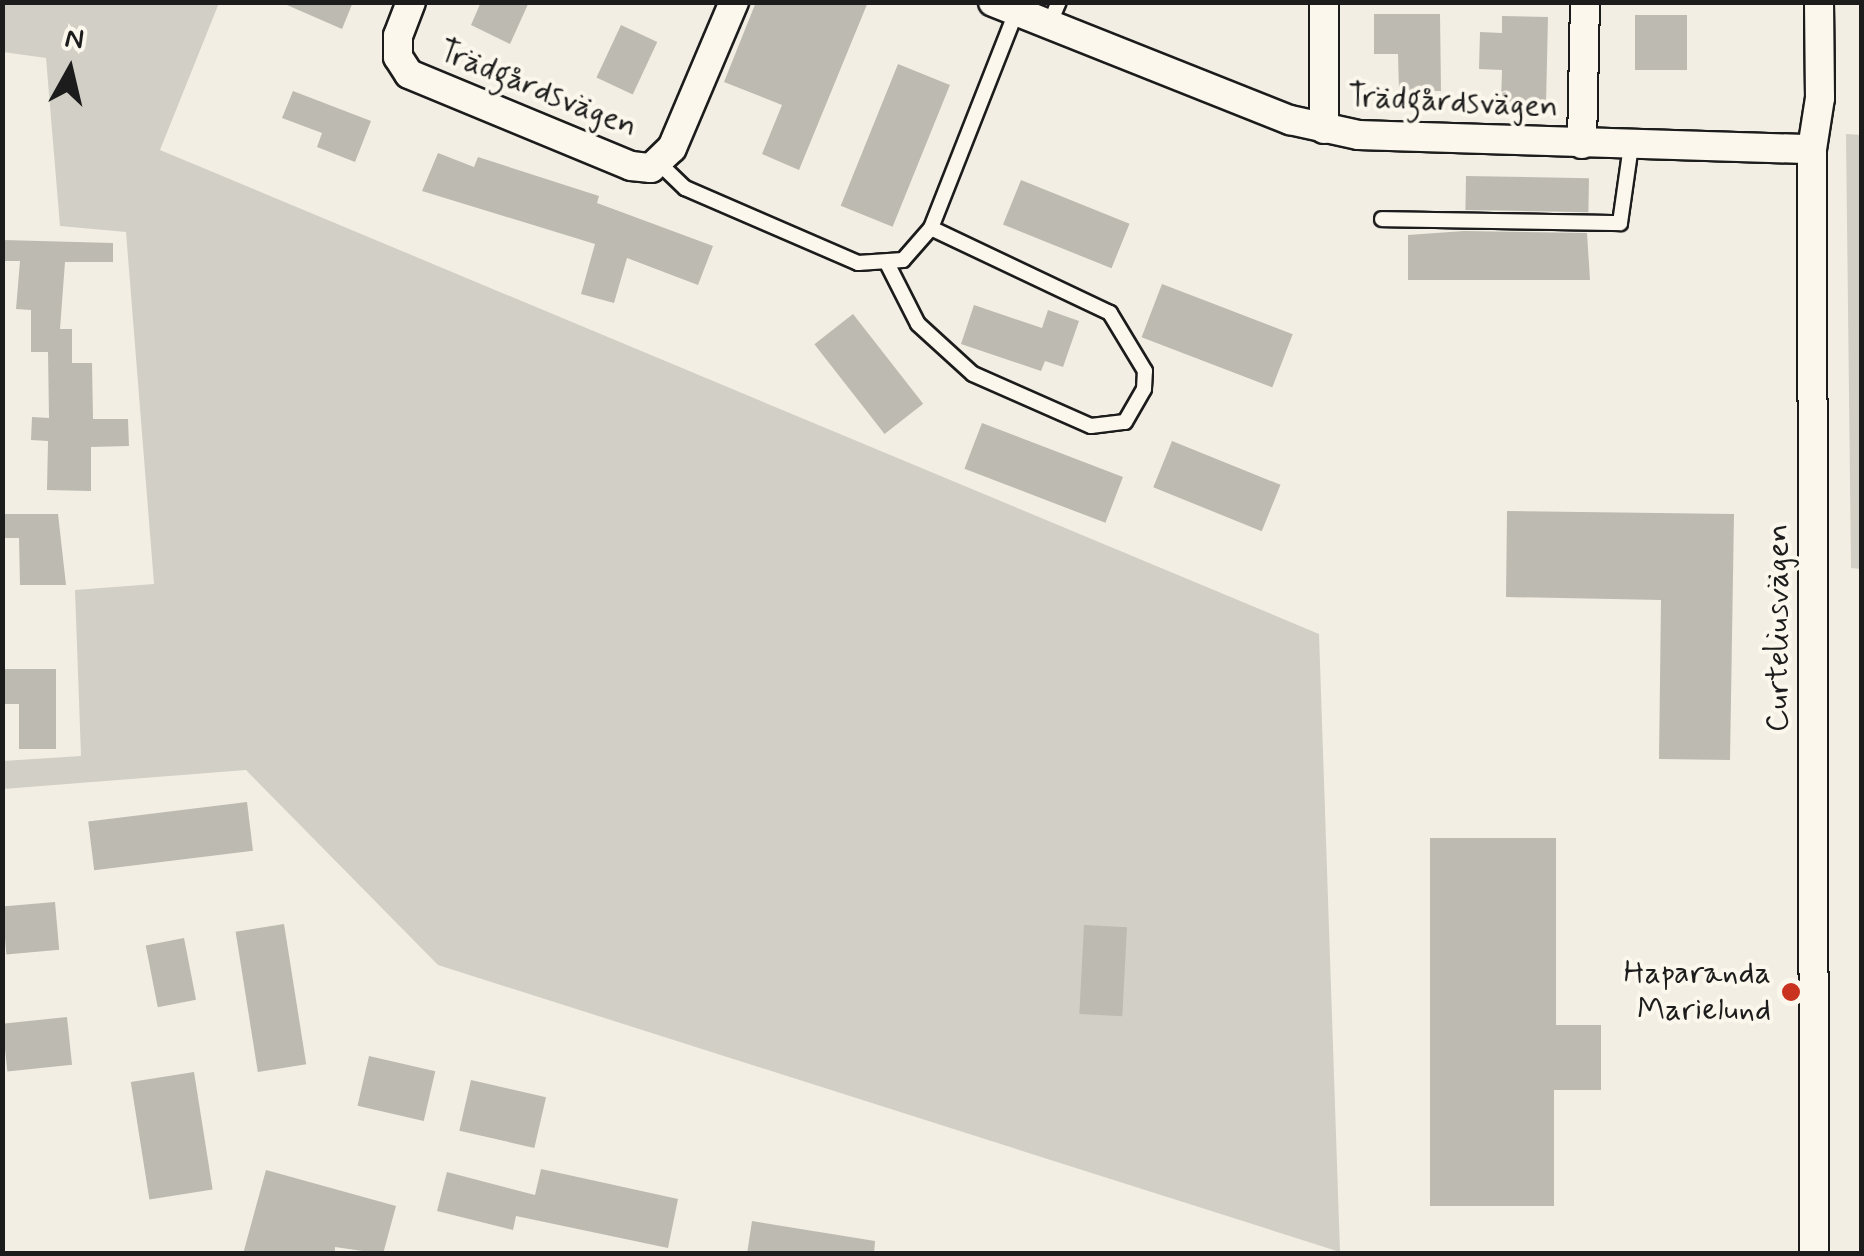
<!DOCTYPE html>
<meta charset="utf-8">
<style>
body{margin:0}
#map{position:relative;width:1864px;height:1256px;overflow:hidden;background:#f2eee4;font-family:Mynerve,sans-serif}
div>[style]{position:absolute}
.green>*{inset:0;background:#d2cfc6}
.building>*{inset:0;background:#bdbab1;transform-origin:0 0}
.roads{filter:drop-shadow(2px 0 #1c1c1c) drop-shadow(-2px 0 #1c1c1c) drop-shadow(0 2px #1c1c1c) drop-shadow(0 -2px #1c1c1c)}
.lane>*{height:14px;margin:-7px;padding:0 7px;transform-origin:7px;border-radius:7px;background:#fbf7ec}
.street>*{height:28px;margin:-14px;padding:0 14px;transform-origin:14px;border-radius:14px;background:#fbf7ec}
.dots>*{width:28px;height:28px;translate:-50% -50%;box-sizing:border-box;border:5px solid #fbf7ec;border-radius:50%}
span{translate:-50% -50%;white-space:nowrap;text-align:center;line-height:1.15;-webkit-text-stroke:8px #fbf7ec;paint-order:stroke}
.street-label{font-size:32px;color:#1c1c1c}
.poi-label{font-size:32px;color:#1c1c1c}
.right{translate:-100% -50%;text-align:right}
.frame{position:absolute;inset:0;border:5px solid #1c1c1c;pointer-events:none}
.north{position:absolute;left:20px;top:20px;width:100px;height:100px;-webkit-text-stroke:8px #fbf7ec;paint-order:stroke;rotate:8deg;font-size:28px;font-weight:700;line-height:40px;text-align:center;color:#1c1c1c}
.north::after{content:'';display:block;margin:auto;width:35px;height:45px;background:#1c1c1c;clip-path:polygon(50% 0,100% 100%,50% 72%,0 100%)}
</style>
<div id="map">
<div class="green">
<i style="clip-path:polygon(3px 3px,219px 3px,160px 150px,1319px 634px,1340px 1252px,438px 965px,246px 770px,3px 789px,3px 761px,81px 756px,75px 590px,154px 584px,126px 232px,60px 226px,46px 58px,3px 52px)"></i>
<i style="clip-path:polygon(1846px 134px,1862px 135px,1861px 569px,1851px 568px)"></i>
</div>
<div class="building">
<i style="clip-path:polygon(280px 2px,353px 2px,342px 29px)"></i>
<i style="clip-path:polygon(481px 2px,529px 2px,510px 44px,471px 25px)"></i>
<i style="clip-path:polygon(756px 2px,868px 2px,799px 170px,762px 154px,782px 105px,724px 82px)"></i>
<i style="clip-path:polygon(1374px 14px,1440px 14px,1441px 91px,1399px 91px,1398px 54px,1374px 54px)"></i>
<i style="left:1635px;top:15px;width:52px;height:55px"></i>
<i style="clip-path:polygon(1502px 16px,1548px 17px,1546px 104px,1501px 103px,1502px 70px,1479px 69px,1480px 32px,1502px 33px)"></i>
<i style="left:621px;top:25px;width:40px;height:58px;rotate:25deg"></i>
<i style="left:898px;top:64px;width:56px;height:153px;rotate:22deg"></i>
<i style="clip-path:polygon(293px 91px,371px 121px,355px 162px,317px 147px,322px 133px,282px 118px)"></i>
<i style="clip-path:polygon(438px 153px,474px 167px,478px 157px,599px 196px,597px 203px,713px 246px,698px 285px,627px 258px,614px 303px,581px 294px,595px 244px,422px 191px)"></i>
<i style="left:1466px;top:176px;width:123px;height:34px;rotate:1deg"></i>
<i style="left:1021px;top:180px;width:117px;height:48px;rotate:22deg"></i>
<i style="clip-path:polygon(1464px 231px,1587px 233px,1590px 280px,1408px 280px,1408px 235px)"></i>
<i style="clip-path:polygon(3px 240px,113px 243px,113px 262px,65px 262px,60px 329px,72px 329px,72px 363px,92px 363px,93px 419px,128px 419px,129px 446px,91px 447px,91px 491px,47px 490px,48px 441px,31px 440px,32px 417px,49px 418px,48px 352px,31px 352px,31px 310px,16px 309px,20px 261px,3px 261px)"></i>
<i style="left:1162px;top:284px;width:140px;height:57px;rotate:21deg"></i>
<i style="clip-path:polygon(974px 305px,1042px 328px,1048px 310px,1079px 321px,1063px 367px,1045px 361px,1041px 371px,961px 344px)"></i>
<i style="left:853px;top:314px;width:114px;height:49px;rotate:52deg"></i>
<i style="left:982px;top:423px;width:151px;height:49px;rotate:21deg"></i>
<i style="left:1172px;top:441px;width:117px;height:50px;rotate:22deg"></i>
<i style="clip-path:polygon(1507px 511px,1734px 514px,1730px 760px,1659px 759px,1661px 600px,1506px 597px)"></i>
<i style="clip-path:polygon(5px 514px,58px 514px,66px 585px,20px 585px,19px 538px,5px 538px)"></i>
<i style="clip-path:polygon(2px 669px,56px 669px,56px 749px,19px 749px,19px 704px,2px 704px)"></i>
<i style="left:247px;top:802px;width:49px;height:160px;rotate:83deg"></i>
<i style="clip-path:polygon(1430px 838px,1556px 838px,1556px 1025px,1601px 1025px,1601px 1090px,1554px 1090px,1554px 1206px,1430px 1206px)"></i>
<i style="left:55px;top:902px;width:48px;height:53px;rotate:85deg"></i>
<i style="left:284px;top:924px;width:142px;height:49px;rotate:81deg"></i>
<i style="left:1084px;top:925px;width:43px;height:89px;rotate:3deg"></i>
<i style="left:184px;top:938px;width:63px;height:39px;rotate:79deg"></i>
<i style="left:67px;top:1017px;width:48px;height:65px;rotate:84deg"></i>
<i style="left:369px;top:1056px;width:68px;height:51px;rotate:13deg"></i>
<i style="left:194px;top:1072px;width:119px;height:64px;rotate:81deg"></i>
<i style="left:471px;top:1080px;width:77px;height:52px;rotate:13deg"></i>
<i style="clip-path:polygon(541px 1169px,678px 1199px,668px 1248px,516px 1216px,513px 1230px,437px 1211px,447px 1172px,535px 1195px)"></i>
<i style="clip-path:polygon(266px 1170px,396px 1206px,383px 1254px,335px 1247px,335px 1254px,243px 1254px)"></i>
<i style="clip-path:polygon(752px 1221px,875px 1241px,874px 1254px,747px 1254px)"></i>
</div>
<div class="roads">
<div class="lane">
<i style="left:1049px;top:25px;width:25px;rotate:-67deg"></i>
<i style="left:660px;top:164px;width:35px;rotate:44deg"></i>
<i style="left:685px;top:188px;width:189px;rotate:23.4deg"></i>
<i style="left:858px;top:263px;width:45px;rotate:-3.8deg"></i>
<i style="left:903px;top:260px;width:43px;rotate:-48.8deg"></i>
<i style="left:931px;top:228px;width:232px;rotate:-68.5deg"></i>
<i style="left:1382px;top:219px;width:238px;rotate:1deg"></i>
<i style="left:1620px;top:223px;width:78px;rotate:-81.9deg"></i>
<i style="left:887px;top:263px;width:68px;rotate:63.1deg"></i>
<i style="left:918px;top:324px;width:74px;rotate:42.3deg"></i>
<i style="left:973px;top:374px;width:129px;rotate:23.8deg"></i>
<i style="left:1091px;top:426px;width:34px;rotate:-7deg"></i>
<i style="left:1125px;top:422px;width:38px;rotate:-60deg"></i>
<i style="left:1144px;top:389px;width:18px;rotate:-87deg"></i>
<i style="left:1145px;top:371px;width:68px;rotate:-121.1deg"></i>
<i style="left:1110px;top:313px;width:198px;rotate:-154.6deg"></i>
</div>
<div class="street">
<i style="left:411px;top:2px;width:36px;rotate:111deg"></i>
<i style="left:398px;top:36px;width:21px;rotate:90deg"></i>
<i style="left:398px;top:57px;width:20px;rotate:57deg"></i>
<i style="left:409px;top:74px;width:240px;rotate:22.5deg"></i>
<i style="left:631px;top:166px;width:20px;rotate:6deg"></i>
<i style="left:651px;top:168px;width:29px;rotate:-44deg"></i>
<i style="left:672px;top:148px;width:159px;rotate:-67deg"></i>
<i style="left:993px;top:2px;width:320px;rotate:21.7deg"></i>
<i style="left:1290px;top:120px;width:70px;rotate:12.4deg"></i>
<i style="left:1358px;top:135px;width:454px;rotate:1.8deg"></i>
<i style="left:1324px;top:2px;width:127px;rotate:90deg"></i>
<i style="left:1582px;top:144px;width:142px;rotate:-88.8deg"></i>
<i style="left:1814px;top:1254px;width:1105px;rotate:-90.1deg"></i>
<i style="left:1812px;top:149px;width:52px;rotate:-81.1deg"></i>
<i style="left:1820px;top:98px;width:96px;rotate:-90.6deg"></i>
</div>
</div>
<div class="dots">
<i style="left:1791px;top:992px;background:#c8321e"></i>
</div>
<div class="street-label">
<span style="left:538px;top:89px;rotate:22deg">Trädgårdsvägen</span>
<span style="left:1453px;top:102px;rotate:3deg">Trädgårdsvägen</span>
<span style="left:1778px;top:628px;rotate:-90deg">Curteliusvägen</span>
</div>
<div class="poi-label">
<span class="right" style="left:1771px;top:992px">Haparanda<br>Marielund</span>
</div>
<div class="frame"></div>
<div class="north">N</div>
</div>
